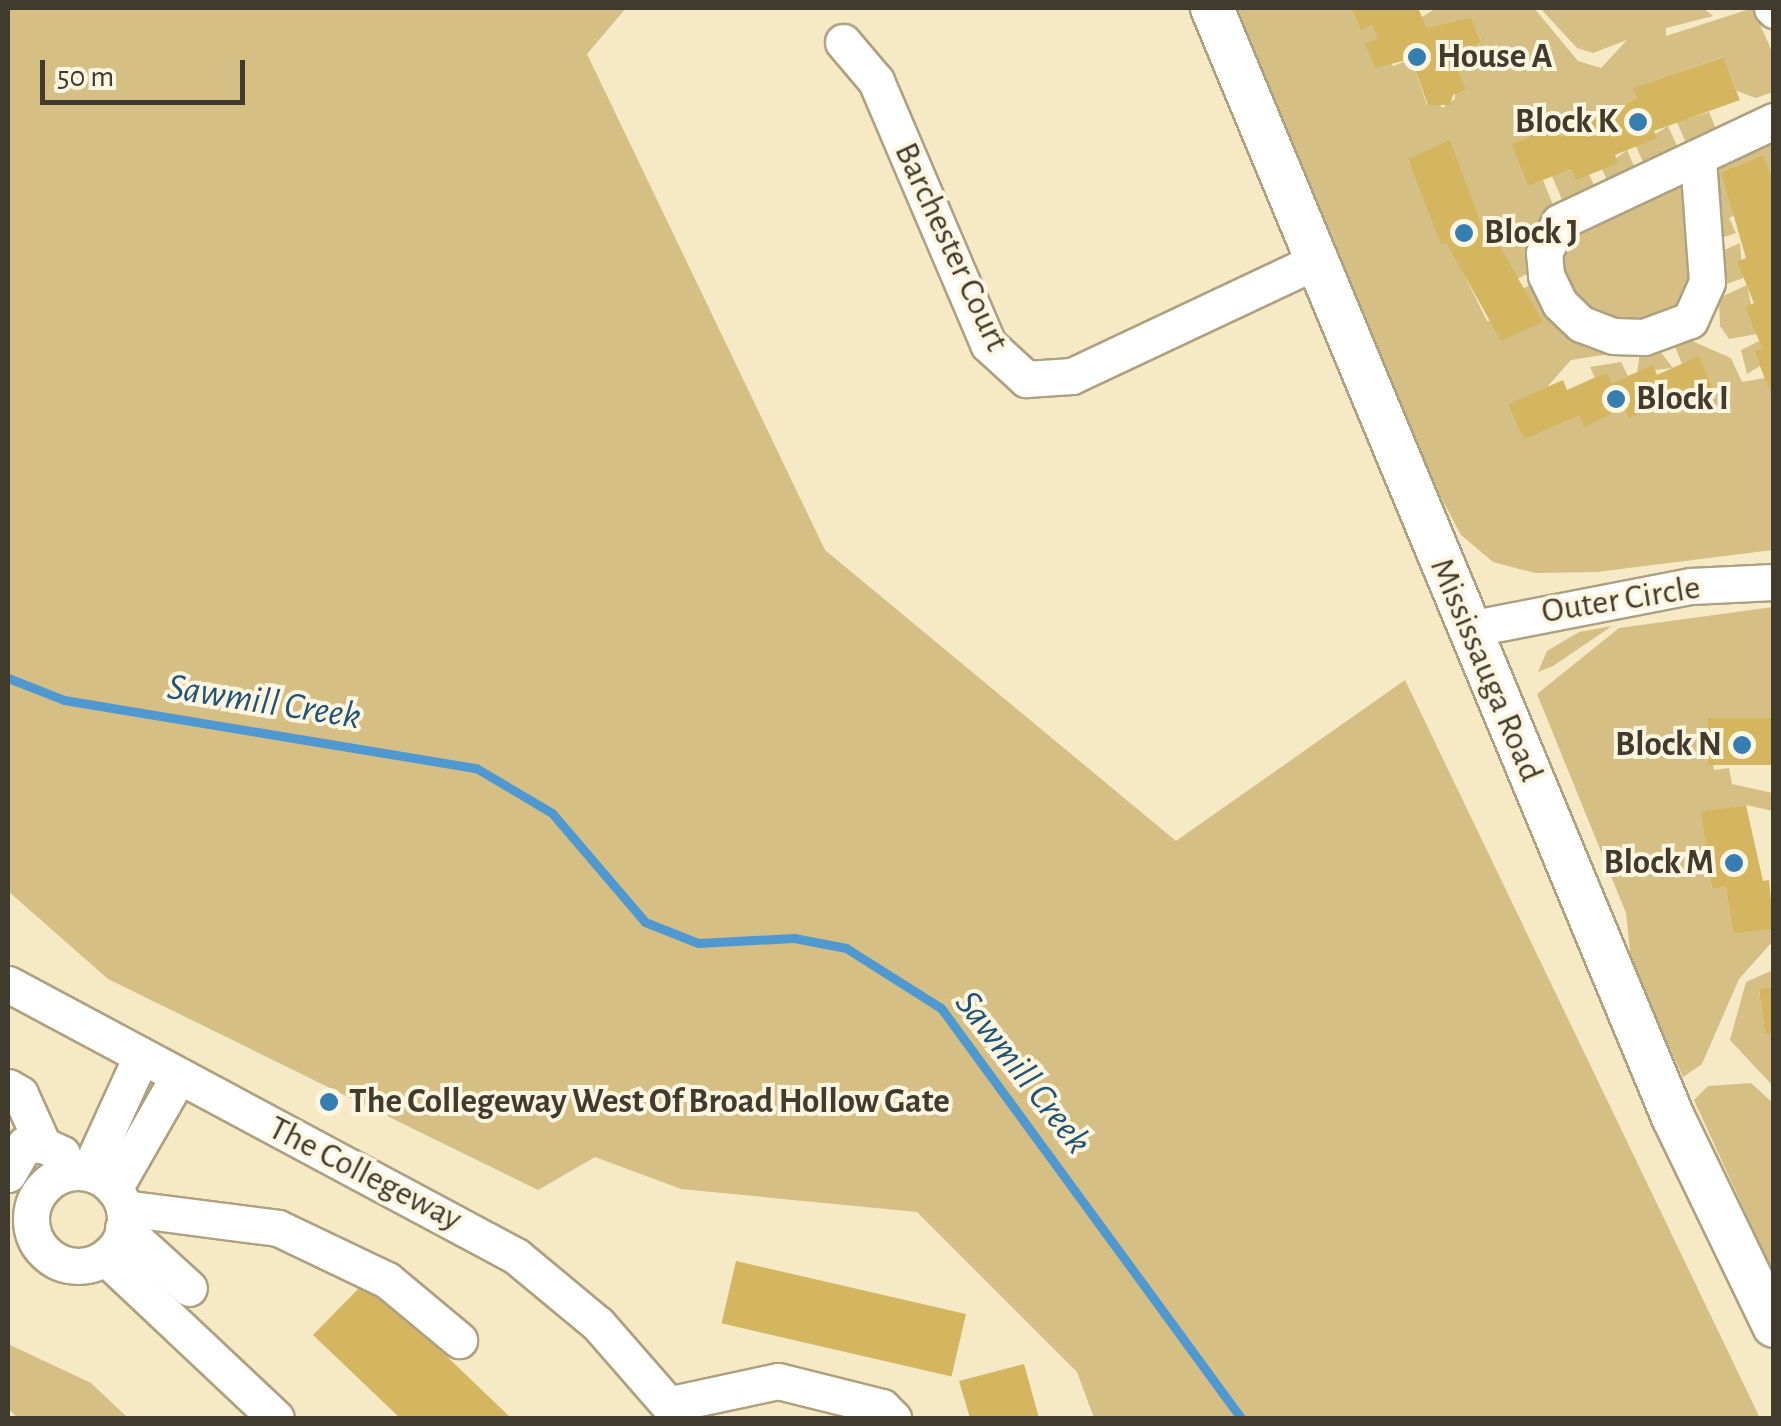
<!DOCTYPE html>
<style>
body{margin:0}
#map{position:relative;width:1781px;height:1426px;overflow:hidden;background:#f6e9c5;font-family:"Alegreya Sans",sans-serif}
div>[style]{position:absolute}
.green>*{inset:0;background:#d6bf84}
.stream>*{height:9px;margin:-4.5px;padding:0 4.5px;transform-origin:4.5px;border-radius:4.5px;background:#5099d0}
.building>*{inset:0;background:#d4b560;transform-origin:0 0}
.roads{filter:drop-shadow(2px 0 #aea180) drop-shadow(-2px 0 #aea180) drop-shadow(0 2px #aea180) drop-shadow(0 -2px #aea180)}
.minor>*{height:35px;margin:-17.5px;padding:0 17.5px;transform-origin:17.5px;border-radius:17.5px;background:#fff}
.minor>.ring{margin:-17.5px;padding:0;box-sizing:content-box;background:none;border:35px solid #fff;border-radius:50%}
.major>*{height:42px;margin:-21px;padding:0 21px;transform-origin:21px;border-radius:21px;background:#fff}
.dots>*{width:28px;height:28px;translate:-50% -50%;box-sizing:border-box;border:5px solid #fef6e1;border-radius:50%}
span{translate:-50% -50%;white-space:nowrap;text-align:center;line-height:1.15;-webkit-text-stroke:8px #fef6e1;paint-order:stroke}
.poi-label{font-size:35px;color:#403b2d;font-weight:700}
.left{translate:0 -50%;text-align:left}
.right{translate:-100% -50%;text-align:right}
.street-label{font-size:35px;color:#403b2d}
.water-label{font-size:38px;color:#1f547a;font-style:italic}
.frame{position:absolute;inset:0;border:10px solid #403b2d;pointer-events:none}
.scale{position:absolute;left:40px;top:60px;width:205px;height:45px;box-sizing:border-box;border:5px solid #403b2d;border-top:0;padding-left:12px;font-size:30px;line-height:35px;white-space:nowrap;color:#403b2d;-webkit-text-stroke:8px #fef6e1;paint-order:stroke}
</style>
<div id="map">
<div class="green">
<i style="clip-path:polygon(8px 8px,626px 8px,587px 54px,825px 550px,1176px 841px,1405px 680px,1760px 1418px,1094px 1418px,1077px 1372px,917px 1212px,681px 1189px,595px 1157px,538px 1190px,108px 979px,8px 891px)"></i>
<i style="clip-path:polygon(1237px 8px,1351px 8px,1361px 29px,1372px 25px,1393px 66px,1411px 59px,1427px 105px,1438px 101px,1442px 108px,1455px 99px,1454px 62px,1481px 40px,1471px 19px,1427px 28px,1422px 17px,1436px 8px,1534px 8px,1578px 61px,1601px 68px,1627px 40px,1593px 53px,1577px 48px,1540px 8px,1703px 8px,1713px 16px,1666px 28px,1666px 36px,1753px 8px,1773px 54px,1773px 92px,1756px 98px,1737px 91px,1722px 57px,1634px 88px,1637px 98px,1560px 137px,1555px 126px,1511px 144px,1528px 186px,1543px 180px,1555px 210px,1537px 269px,1517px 279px,1487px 223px,1482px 225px,1450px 141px,1408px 160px,1487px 321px,1542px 322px,1522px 289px,1539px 281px,1622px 352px,1571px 360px,1547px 387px,1509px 404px,1524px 440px,1579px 416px,1584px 426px,1623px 408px,1629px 419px,1669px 401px,1676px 415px,1716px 397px,1699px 357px,1682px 364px,1674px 344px,1690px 340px,1731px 358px,1742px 382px,1765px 378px,1773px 392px,1773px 550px,1597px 572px,1535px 573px,1493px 562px,1461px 535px,1424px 465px)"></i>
<i style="clip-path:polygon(1709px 112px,1718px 134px,1688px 148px,1677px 122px)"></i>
<i style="clip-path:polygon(1668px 126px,1680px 153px,1647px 171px,1636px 146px)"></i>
<i style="clip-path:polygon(1773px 132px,1773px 182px,1763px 155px,1721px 172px,1737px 214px,1729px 218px,1736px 233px,1716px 240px,1716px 164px)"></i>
<i style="clip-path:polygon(1627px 150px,1638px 175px,1610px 187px,1602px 169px)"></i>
<i style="clip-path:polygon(1571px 169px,1589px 174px,1598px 194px,1566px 209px,1552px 176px)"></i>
<i style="clip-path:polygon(1675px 182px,1682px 185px,1697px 285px,1683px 307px,1636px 323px,1602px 324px,1558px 278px,1564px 238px)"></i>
<i style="clip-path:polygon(1740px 243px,1743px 278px,1716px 288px,1722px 251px)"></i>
<i style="clip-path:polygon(1747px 285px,1757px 334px,1729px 339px,1720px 326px,1719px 298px)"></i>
<i style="clip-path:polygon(1759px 341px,1762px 348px,1754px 352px,1760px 366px,1747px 374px,1741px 350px)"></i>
<i style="clip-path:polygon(1656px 346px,1673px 368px,1637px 372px,1641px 347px)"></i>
<i style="clip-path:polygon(1621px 362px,1628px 376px,1612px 383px,1607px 372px,1595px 378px,1590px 367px)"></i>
<i style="clip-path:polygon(1773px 607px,1773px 718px,1708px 726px,1714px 770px,1729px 768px,1732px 784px,1773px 793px,1773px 811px,1746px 805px,1702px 811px,1712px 889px,1726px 887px,1733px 934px,1773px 929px,1773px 941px,1739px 979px,1702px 1064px,1683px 1077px,1631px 962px,1626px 913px,1537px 694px,1619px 628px)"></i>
<i style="clip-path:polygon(1612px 626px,1553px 666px,1538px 672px,1547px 651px,1579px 632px)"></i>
<i style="clip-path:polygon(1773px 970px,1773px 987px,1759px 990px,1765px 1033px,1773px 1032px,1773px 1086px,1730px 1040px,1746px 982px)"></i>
<i style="clip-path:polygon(1751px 1083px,1773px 1103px,1773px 1273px,1694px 1100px,1708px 1086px)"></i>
<i style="clip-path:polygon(8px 1344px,91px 1383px,128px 1418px,18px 1418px,8px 1409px)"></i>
</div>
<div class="stream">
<i style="left:8px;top:678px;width:60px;rotate:21.4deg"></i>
<i style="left:64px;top:700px;width:418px;rotate:9.4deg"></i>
<i style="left:476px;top:768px;width:88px;rotate:30.6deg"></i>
<i style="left:552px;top:813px;width:143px;rotate:49.5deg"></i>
<i style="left:645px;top:922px;width:57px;rotate:21.6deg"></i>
<i style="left:698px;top:943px;width:96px;rotate:-3deg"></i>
<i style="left:794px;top:938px;width:53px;rotate:10.9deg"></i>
<i style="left:846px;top:948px;width:112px;rotate:32.3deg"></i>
<i style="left:941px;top:1008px;width:508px;rotate:53.81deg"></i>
</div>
<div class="building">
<i style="clip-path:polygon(1351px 8px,1418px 8px,1427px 28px,1471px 18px,1481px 41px,1454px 62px,1466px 89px,1453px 95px,1450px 105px,1428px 105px,1411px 59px,1375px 68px,1365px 44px,1378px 38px,1372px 25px,1361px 30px)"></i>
<i style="clip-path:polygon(1723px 57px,1740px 100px,1654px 131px,1657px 138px,1615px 155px,1618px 163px,1576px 180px,1571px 169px,1528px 186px,1511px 144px,1555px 126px,1560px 137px,1637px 98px,1633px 88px)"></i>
<i style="clip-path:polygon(1450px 140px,1482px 225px,1486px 222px,1543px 322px,1501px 341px,1446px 242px,1441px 244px,1408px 159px)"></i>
<i style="clip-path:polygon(1763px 155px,1774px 182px,1771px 394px,1754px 351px,1762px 348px,1745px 307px,1754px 303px,1737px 262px,1746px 258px,1721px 172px)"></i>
<i style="clip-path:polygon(1699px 356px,1716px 396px,1675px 415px,1669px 401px,1629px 419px,1623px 408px,1584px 427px,1579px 416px,1524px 440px,1508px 404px,1563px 380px,1567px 390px,1607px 372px,1612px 383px,1653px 365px,1657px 375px)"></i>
<i style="left:1774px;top:718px;width:47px;height:66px;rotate:90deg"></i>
<i style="clip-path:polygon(1746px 805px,1763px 881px,1769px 880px,1774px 929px,1733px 934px,1726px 887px,1712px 889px,1701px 811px)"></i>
<i style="clip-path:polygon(1774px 987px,1774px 1032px,1765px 1034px,1759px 989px)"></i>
<i style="left:736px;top:1261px;width:236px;height:64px;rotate:13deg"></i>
<i style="clip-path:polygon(367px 1280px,511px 1418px,400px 1418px,313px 1335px)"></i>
<i style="clip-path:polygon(1024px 1364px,1039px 1418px,970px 1418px,959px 1381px)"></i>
</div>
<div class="roads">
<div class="minor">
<i style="left:1772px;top:8px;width:3px;rotate:45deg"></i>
<i style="left:843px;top:42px;width:51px;rotate:49.8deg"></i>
<i style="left:876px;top:81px;width:286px;rotate:66.9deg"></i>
<i style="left:988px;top:344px;width:52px;rotate:42.6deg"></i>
<i style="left:1026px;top:379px;width:46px;rotate:-3.7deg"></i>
<i style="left:1072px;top:376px;width:272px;rotate:-25.2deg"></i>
<i style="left:1698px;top:159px;width:123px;rotate:85.8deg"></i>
<i style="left:1707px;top:282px;width:42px;rotate:114.1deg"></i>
<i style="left:1690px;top:320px;width:49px;rotate:159.7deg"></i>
<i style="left:1644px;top:337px;width:31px;rotate:-178deg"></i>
<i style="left:1613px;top:336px;width:34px;rotate:-159deg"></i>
<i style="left:1581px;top:324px;width:29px;rotate:-136deg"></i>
<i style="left:1560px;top:304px;width:32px;rotate:-116deg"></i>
<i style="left:1546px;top:275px;width:22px;rotate:-95deg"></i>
<i style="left:1544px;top:253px;width:34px;rotate:-64deg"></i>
<i style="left:1559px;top:222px;width:238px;rotate:-25.2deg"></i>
<i style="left:1469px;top:629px;width:226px;rotate:-11deg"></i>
<i style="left:1691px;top:586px;width:83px;rotate:-2.8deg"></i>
<i style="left:8px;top:984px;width:576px;rotate:28.17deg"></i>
<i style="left:516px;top:1256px;width:107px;rotate:39.7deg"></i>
<i style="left:598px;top:1324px;width:125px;rotate:48.9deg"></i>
<i style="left:8px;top:1087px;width:14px;rotate:30deg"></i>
<i style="left:20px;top:1094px;width:56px;rotate:65.7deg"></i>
<i style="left:43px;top:1145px;width:21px;rotate:25deg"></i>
<i style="left:62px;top:1154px;width:20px;rotate:90deg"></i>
<i class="ring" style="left:31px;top:1172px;width:59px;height:59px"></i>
<i style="left:88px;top:1173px;width:125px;rotate:-65.5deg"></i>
<i style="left:8px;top:1174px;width:34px;rotate:-60deg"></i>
<i style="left:25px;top:1144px;width:18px;rotate:3deg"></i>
<i style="left:114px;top:1189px;width:127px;rotate:-60.2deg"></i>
<i style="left:124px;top:1208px;width:155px;rotate:7.4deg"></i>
<i style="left:278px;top:1228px;width:121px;rotate:25.5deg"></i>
<i style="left:387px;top:1280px;width:94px;rotate:39.8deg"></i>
<i style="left:123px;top:1228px;width:89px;rotate:42.3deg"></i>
<i style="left:106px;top:1258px;width:233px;rotate:43.3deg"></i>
<i style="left:671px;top:1404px;width:109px;rotate:-12.1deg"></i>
<i style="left:778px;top:1381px;width:107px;rotate:14deg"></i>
<i style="left:882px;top:1407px;width:16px;rotate:45deg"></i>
</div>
<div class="major">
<i style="left:1212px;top:8px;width:1201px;rotate:67.43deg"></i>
<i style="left:1673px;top:1117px;width:232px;rotate:64.2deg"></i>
</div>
</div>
<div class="dots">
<i style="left:1417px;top:57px;background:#367eb2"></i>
<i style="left:1638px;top:122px;background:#367eb2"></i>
<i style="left:1464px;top:233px;background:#367eb2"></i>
<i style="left:1616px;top:399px;background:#367eb2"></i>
<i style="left:1742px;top:745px;background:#367eb2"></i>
<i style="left:1734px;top:863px;background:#367eb2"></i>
<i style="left:329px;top:1102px;background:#367eb2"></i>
</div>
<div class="poi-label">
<span class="left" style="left:1437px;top:57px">House A</span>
<span class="right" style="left:1618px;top:122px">Block K</span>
<span class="left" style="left:1484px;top:233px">Block J</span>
<span class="left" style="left:1636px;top:399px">Block I</span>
<span class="right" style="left:1722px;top:745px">Block N</span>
<span class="right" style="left:1714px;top:863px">Block M</span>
<span class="left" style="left:349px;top:1102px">The Collegeway West Of Broad Hollow Gate</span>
</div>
<div class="street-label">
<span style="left:951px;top:247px;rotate:65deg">Barchester Court</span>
<span style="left:1621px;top:600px;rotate:-9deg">Outer Circle</span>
<span style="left:1486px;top:670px;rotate:67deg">Mississauga Road</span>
<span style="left:365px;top:1174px;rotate:27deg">The Collegeway</span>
</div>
<div class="water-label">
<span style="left:264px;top:703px;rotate:9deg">Sawmill Creek</span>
<span style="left:1022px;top:1073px;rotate:52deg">Sawmill Creek</span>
</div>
<div class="frame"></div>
<div class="scale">50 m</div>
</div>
